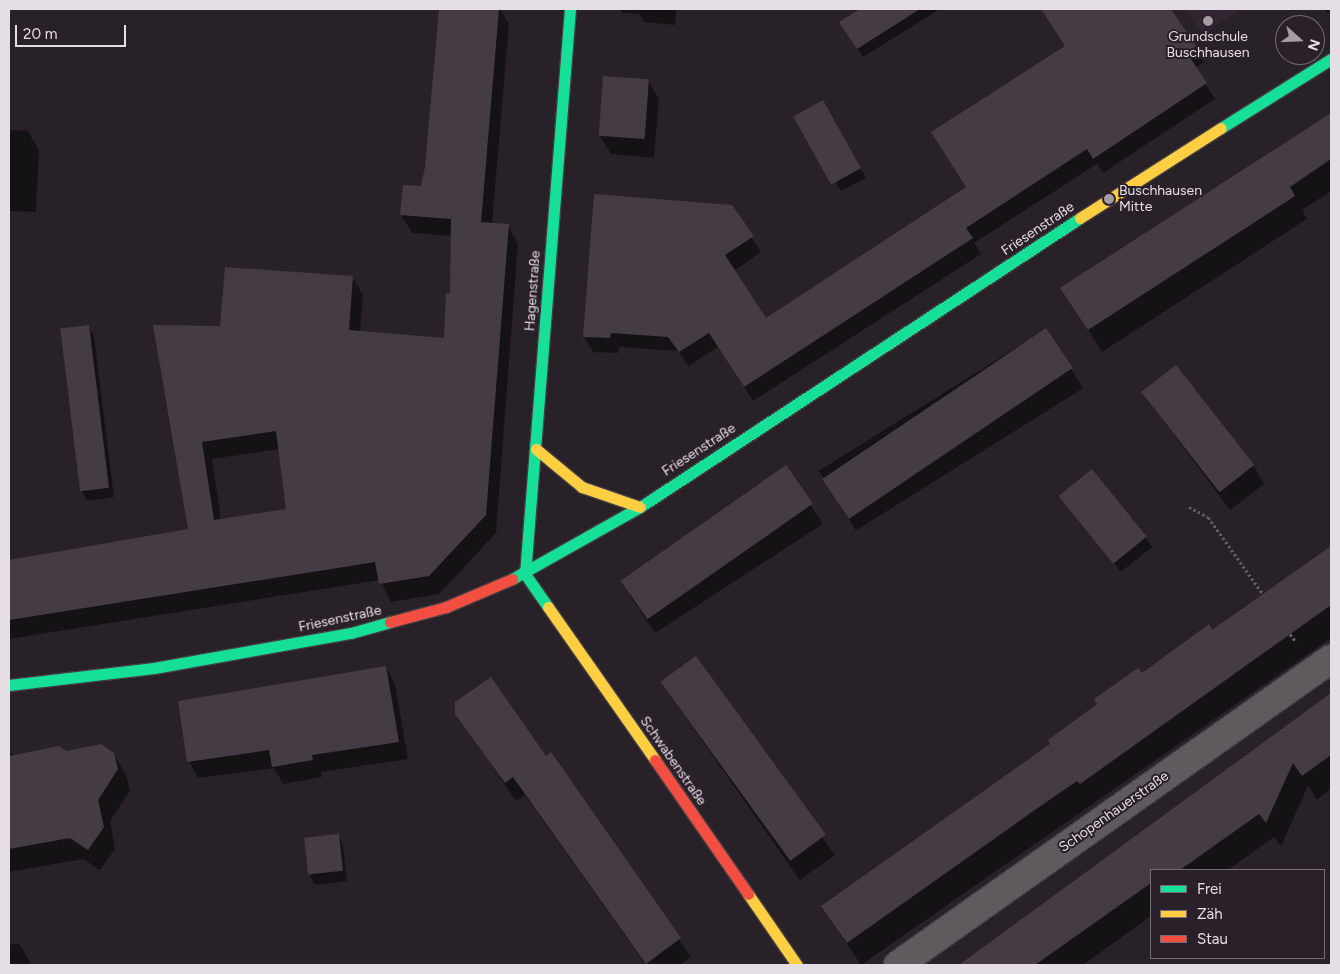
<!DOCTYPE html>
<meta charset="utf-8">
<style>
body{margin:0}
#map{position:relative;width:1340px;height:974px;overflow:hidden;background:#282228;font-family:Figtree,sans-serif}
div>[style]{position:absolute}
.built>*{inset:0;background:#322532}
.shadow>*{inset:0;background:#0007;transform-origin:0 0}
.building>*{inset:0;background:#453b45;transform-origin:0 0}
.path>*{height:3px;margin-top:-1.5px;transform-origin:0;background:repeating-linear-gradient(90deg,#625e62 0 2.5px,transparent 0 5px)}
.roads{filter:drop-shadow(1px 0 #433e43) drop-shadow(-1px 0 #433e43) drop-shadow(0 1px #433e43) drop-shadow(0 -1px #433e43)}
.street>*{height:28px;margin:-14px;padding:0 14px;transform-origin:14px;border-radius:14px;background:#5e5a5e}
.fast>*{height:11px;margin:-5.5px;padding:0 5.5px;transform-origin:5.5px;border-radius:5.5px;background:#16e098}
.slow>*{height:11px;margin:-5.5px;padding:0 5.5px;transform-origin:5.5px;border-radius:5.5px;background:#ffcf43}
.jam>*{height:11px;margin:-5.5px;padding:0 5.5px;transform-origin:5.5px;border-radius:5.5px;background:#f24e42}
.dots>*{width:14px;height:14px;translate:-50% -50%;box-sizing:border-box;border:2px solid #2a202a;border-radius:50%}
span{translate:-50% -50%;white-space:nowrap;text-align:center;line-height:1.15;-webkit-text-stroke:4px #2a202a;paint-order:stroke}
.poi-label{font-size:14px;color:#e5dee5}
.left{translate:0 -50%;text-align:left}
.street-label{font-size:14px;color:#e5dee5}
.frame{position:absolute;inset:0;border:10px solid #e5dee5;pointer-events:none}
.legend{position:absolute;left:1150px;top:869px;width:175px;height:90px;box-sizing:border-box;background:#2a202a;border:1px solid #756c75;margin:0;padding:6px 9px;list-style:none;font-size:15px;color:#e5dee5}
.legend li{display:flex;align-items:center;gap:10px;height:25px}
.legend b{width:25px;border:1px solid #756c75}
.north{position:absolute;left:1275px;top:15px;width:50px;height:50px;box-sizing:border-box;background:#2a202a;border:1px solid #756c75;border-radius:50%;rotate:110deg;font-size:14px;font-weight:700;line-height:20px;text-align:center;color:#e5dee5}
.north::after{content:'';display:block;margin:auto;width:18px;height:22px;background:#a39ca3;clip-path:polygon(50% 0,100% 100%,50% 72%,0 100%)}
.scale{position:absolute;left:15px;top:25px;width:111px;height:22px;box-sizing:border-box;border:2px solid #e5dee5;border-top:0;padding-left:6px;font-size:15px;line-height:18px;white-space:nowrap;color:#e5dee5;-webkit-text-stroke:4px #2a202a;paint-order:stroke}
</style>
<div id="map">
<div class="built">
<i style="clip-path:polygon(1186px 9px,1241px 9px,1202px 34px)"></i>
</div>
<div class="shadow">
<i style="clip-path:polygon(evenodd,440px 9px,500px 9px,509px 24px,492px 224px,508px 226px,518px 244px,496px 533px,439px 594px,391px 602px,380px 580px,9px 639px,9px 561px,190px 530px,155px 326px,221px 327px,352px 277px,363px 295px,360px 332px,445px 339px,452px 295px,452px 236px,412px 233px,401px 215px,422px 187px,426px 167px,440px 9px,280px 449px,288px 510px,221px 520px,212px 459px,280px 449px)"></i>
<i style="clip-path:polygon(620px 9px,679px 9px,676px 10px,675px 25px,644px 22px,639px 14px,622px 13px)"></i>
<i style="clip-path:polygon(862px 9px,940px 9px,863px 57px,841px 22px)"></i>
<i style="clip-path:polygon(1041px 9px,1083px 9px,1110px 47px,1170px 9px,1204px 62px,1195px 68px,1215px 99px,1103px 173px,1097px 164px,974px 243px,981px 254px,753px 401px,718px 347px,688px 366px,678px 351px,619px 347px,618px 353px,593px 352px,584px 337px,731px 206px,761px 252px,734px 271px,766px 320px,967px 188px,932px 133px,1066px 47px)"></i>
<i style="clip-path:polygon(1324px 9px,1331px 9px,1331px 10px,1327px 13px)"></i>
<i style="clip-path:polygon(648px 81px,659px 99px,654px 158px,611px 154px,600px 136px)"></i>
<i style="clip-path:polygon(822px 101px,866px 178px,841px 191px,801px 127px)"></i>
<i style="clip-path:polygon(1331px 114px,1331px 191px,1302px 210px,1307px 219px,1102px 352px,1062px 288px)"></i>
<i style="clip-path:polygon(9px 130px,28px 131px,39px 150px,36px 212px,9px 211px)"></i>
<i style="clip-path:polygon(88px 326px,94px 336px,114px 497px,87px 501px,82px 491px)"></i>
<i style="left:1046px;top:329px;width:70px;height:268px;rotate:58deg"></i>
<i style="clip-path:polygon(1142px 392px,1253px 465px,1264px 484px,1230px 510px)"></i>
<i style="clip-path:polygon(785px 467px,823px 524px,655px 633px,629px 594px)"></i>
<i style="left:1092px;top:470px;width:98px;height:40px;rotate:52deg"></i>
<i style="clip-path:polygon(1331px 547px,1331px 638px,861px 965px,822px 906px,1052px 744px,1142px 675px,1212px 631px)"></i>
<i style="left:696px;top:657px;width:242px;height:43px;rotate:55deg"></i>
<i style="clip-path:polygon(386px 667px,395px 684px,408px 759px,321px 772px,322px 777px,283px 784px,274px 768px,198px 778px,189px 761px)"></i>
<i style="clip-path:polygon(1331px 695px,1331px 789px,1317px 800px,1308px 786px,1281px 846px,1274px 837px,1228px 870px,1151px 870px,1151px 916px,1083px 965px,960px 965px)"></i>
<i style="clip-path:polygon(457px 714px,546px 757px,551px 754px,691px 957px,680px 965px,646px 965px,525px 795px,516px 801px)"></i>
<i style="clip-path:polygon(9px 752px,15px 756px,65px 752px,113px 753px,126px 775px,130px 791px,110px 821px,115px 849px,100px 870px,83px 859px,9px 872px)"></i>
<i style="clip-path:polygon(338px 836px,343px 845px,347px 881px,315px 885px,310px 876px)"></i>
<i style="clip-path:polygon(19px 943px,31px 964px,31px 965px,9px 965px,9px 945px)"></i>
</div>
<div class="building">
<i style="clip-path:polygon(evenodd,439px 9px,499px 9px,481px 222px,509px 224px,486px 515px,429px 576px,379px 584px,375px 562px,9px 620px,9px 560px,188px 529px,153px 325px,220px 326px,225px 267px,353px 276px,349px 330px,444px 338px,446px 293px,450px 293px,451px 219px,400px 215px,403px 185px,421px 186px,425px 167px,439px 9px,276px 431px,286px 509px,214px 520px,202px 442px,276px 431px)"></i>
<i style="clip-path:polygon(860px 9px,920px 9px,857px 49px,839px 22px)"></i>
<i style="clip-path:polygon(1041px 9px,1171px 9px,1196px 46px,1187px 53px,1207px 83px,1093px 159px,1087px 149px,966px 228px,973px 238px,744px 387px,709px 333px,679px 352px,668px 337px,611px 333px,610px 338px,583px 337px,594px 194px,732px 205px,754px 236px,725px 255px,766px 318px,966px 187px,931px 132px,1065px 46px)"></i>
<i style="left:603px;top:76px;width:46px;height:60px;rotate:4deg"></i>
<i style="left:823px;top:100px;width:78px;height:34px;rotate:61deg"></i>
<i style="clip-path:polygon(1331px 113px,1331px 159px,1290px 187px,1295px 196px,1088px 330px,1060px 288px)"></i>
<i style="left:89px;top:325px;width:164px;height:29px;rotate:83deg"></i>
<i style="left:1046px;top:328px;width:48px;height:270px;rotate:56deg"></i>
<i style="left:1176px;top:365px;width:127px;height:44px;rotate:52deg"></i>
<i style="left:786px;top:465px;width:47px;height:202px;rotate:55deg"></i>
<i style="left:1092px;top:469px;width:87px;height:43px;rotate:51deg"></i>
<i style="clip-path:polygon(1331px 546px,1331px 605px,1080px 784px,1077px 781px,1032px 812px,847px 943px,821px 906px,1050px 744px,1048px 740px,1097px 704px,1094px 699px,1138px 668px,1142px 673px,1209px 624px,1212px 630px)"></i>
<i style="left:696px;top:656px;width:221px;height:44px;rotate:54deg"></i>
<i style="clip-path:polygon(386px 666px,399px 742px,312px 755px,313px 760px,272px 767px,269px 750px,187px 762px,178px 701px)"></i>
<i style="clip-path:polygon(491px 677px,546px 756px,551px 752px,681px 938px,646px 964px,513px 777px,505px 783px,455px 714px,455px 702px)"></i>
<i style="clip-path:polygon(1331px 693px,1331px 755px,1302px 776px,1293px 763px,1266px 823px,1259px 814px,1180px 870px,1151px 870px,1151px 883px,1035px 965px,959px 965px)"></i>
<i style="clip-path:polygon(101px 744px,114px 753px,118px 769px,98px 800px,104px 827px,88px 850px,70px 838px,9px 849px,9px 756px,59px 746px,66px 751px)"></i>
<i style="left:339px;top:834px;width:37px;height:35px;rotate:84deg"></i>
</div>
<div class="path">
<i style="left:1189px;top:507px;width:21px;rotate:28deg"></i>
<i style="left:1208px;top:517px;width:95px;rotate:54.5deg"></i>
<i style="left:1290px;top:634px;width:10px;rotate:53deg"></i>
</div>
<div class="roads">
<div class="street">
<i style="left:898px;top:965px;width:530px;rotate:-35.25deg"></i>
</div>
<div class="fast">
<i style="left:1221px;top:128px;width:130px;rotate:-32.1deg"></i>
<i style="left:512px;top:579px;width:147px;rotate:-29.4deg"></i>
<i style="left:640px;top:507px;width:526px;rotate:-33.3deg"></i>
<i style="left:548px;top:607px;width:40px;rotate:-124.9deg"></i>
<i style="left:525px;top:574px;width:567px;rotate:-85.45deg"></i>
<i style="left:9px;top:685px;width:146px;rotate:-6.7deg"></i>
<i style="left:154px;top:668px;width:200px;rotate:-10.1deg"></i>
<i style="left:351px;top:633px;width:41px;rotate:-15.8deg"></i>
</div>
<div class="slow">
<i style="left:1080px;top:218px;width:167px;rotate:-32.6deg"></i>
<i style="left:536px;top:449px;width:60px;rotate:39.6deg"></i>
<i style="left:582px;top:487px;width:61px;rotate:19deg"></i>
<i style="left:548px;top:607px;width:187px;rotate:55deg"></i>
<i style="left:748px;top:894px;width:86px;rotate:55.4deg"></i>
</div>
<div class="jam">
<i style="left:390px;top:622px;width:58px;rotate:-15deg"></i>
<i style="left:446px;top:607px;width:72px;rotate:-23deg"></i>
<i style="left:655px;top:760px;width:163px;rotate:55.2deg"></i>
</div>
</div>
<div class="dots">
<i style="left:1208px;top:21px;background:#a39ca3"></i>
<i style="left:1109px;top:199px;background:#a39ca3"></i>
</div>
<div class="poi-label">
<span style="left:1208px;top:45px">Grundschule<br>Buschhausen</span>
<span class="left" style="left:1119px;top:199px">Buschhausen<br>Mitte</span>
</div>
<div class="street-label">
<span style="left:1038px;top:229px;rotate:-34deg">Friesenstraße</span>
<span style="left:533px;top:291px;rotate:-86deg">Hagenstraße</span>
<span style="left:699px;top:450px;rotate:-33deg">Friesenstraße</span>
<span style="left:340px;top:619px;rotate:-12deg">Friesenstraße</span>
<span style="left:673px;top:761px;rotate:55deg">Schwabenstraße</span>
<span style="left:1114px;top:812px;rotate:-35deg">Schopenhauerstraße</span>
</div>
<div class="frame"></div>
<ul class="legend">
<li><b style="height:6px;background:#16e098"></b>Frei</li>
<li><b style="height:6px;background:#ffcf43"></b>Zäh</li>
<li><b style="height:6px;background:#f24e42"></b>Stau</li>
</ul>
<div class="north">N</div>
<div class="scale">20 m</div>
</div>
